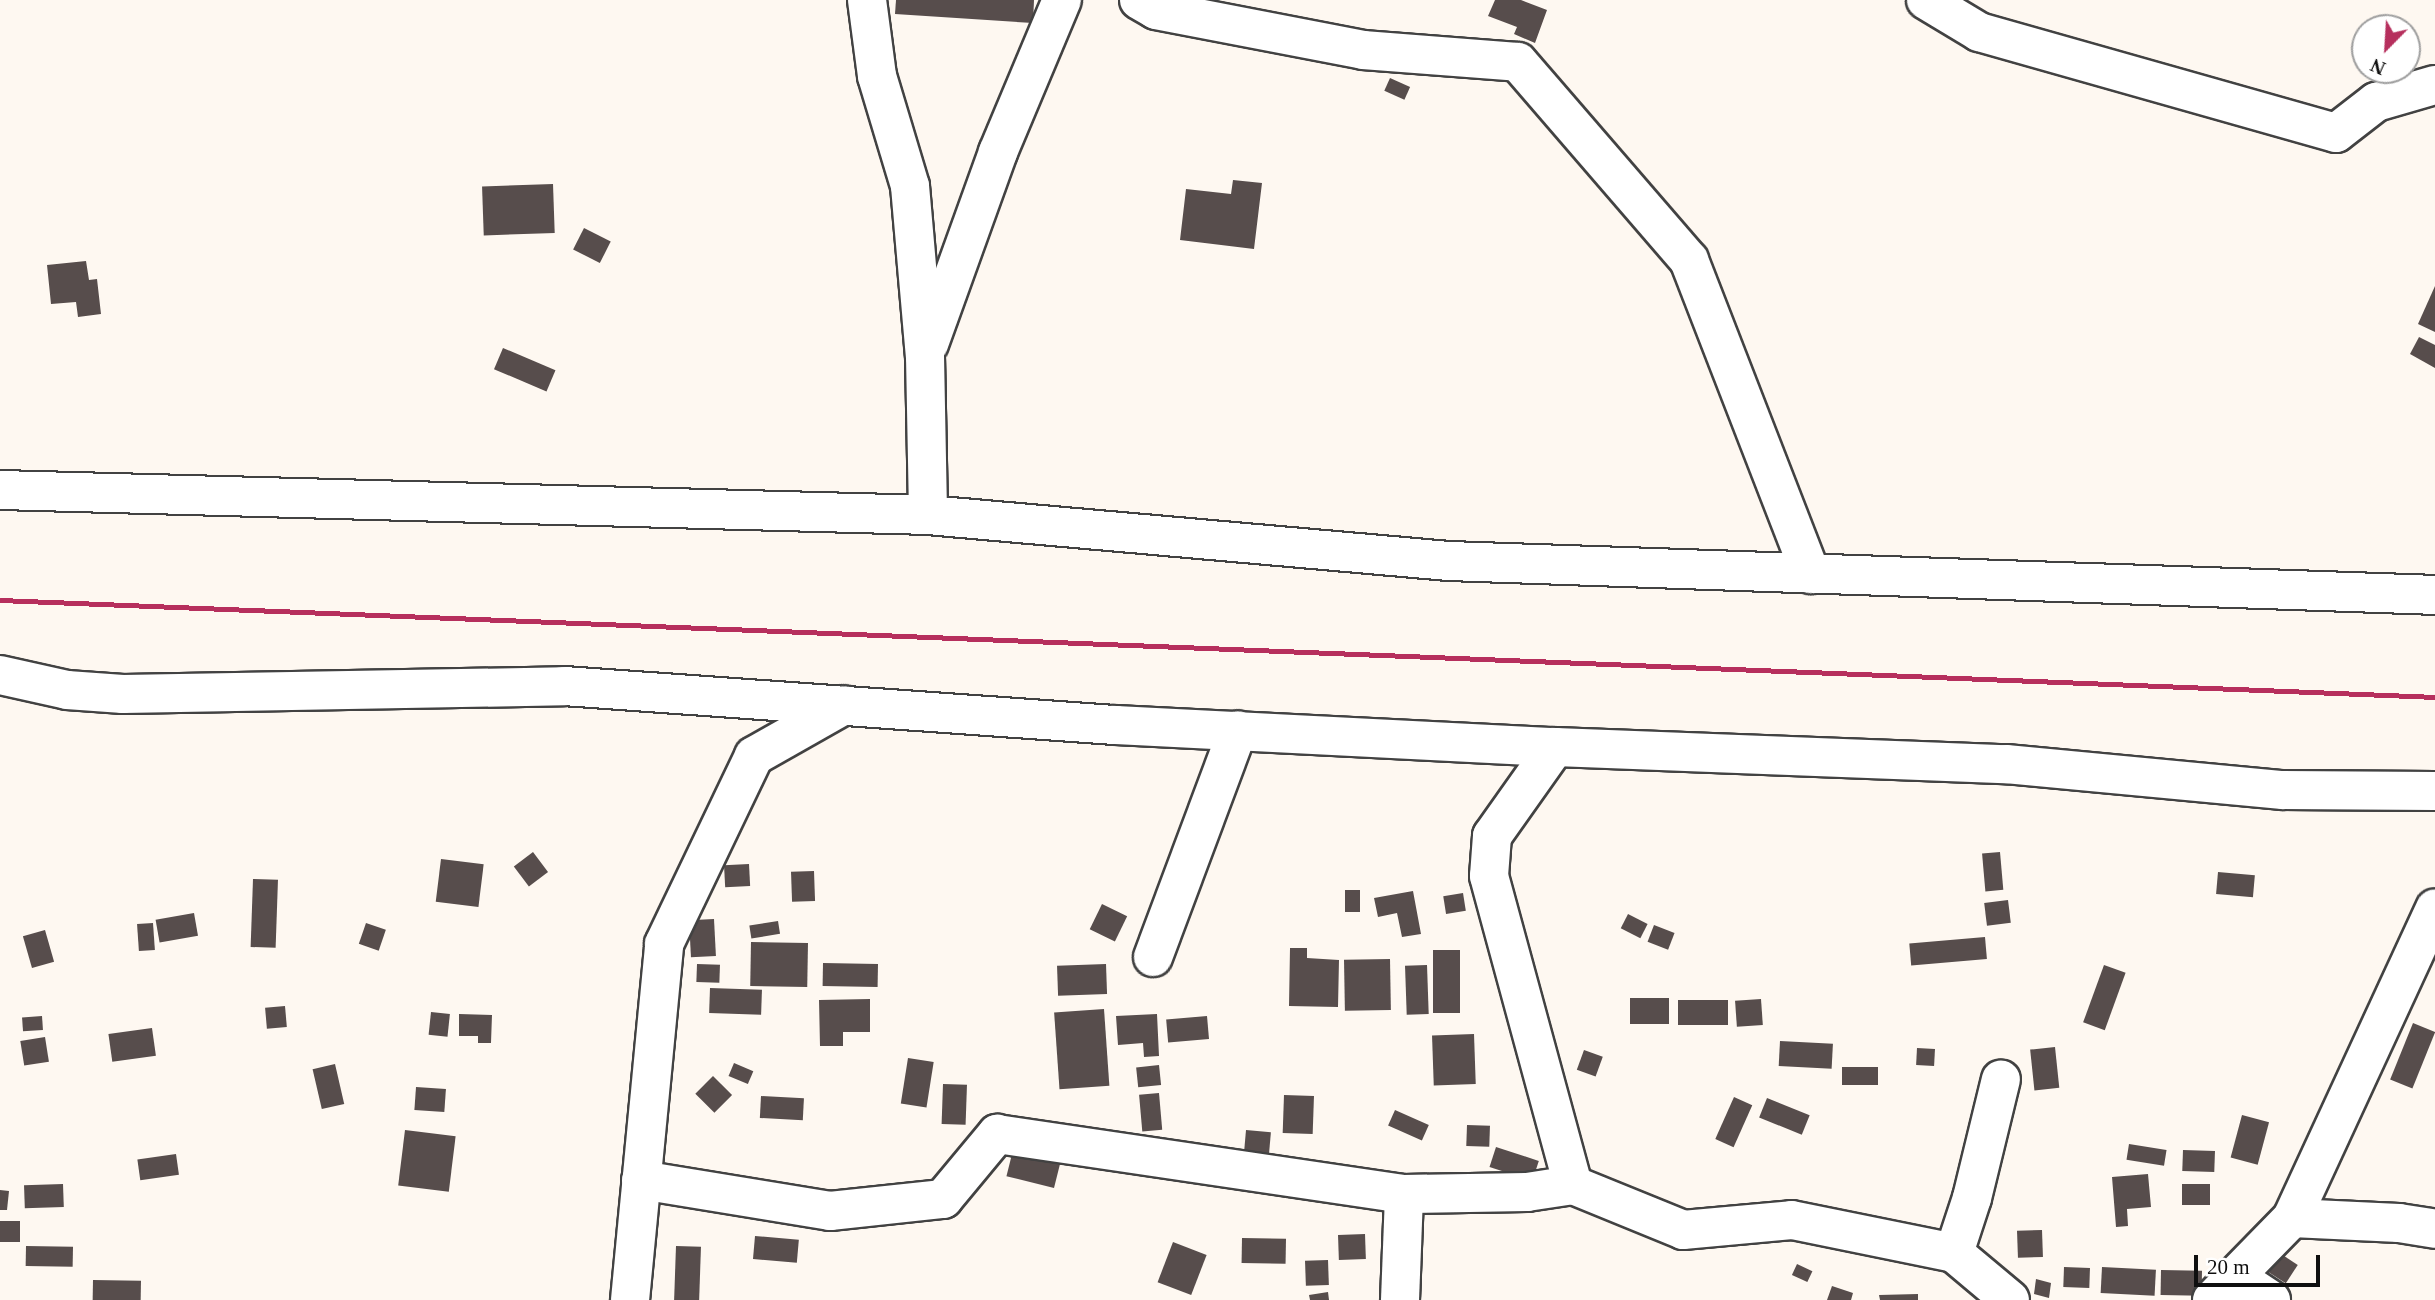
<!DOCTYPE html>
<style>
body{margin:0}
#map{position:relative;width:2435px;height:1300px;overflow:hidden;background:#fef8f1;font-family:Georgia,serif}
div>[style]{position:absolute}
.building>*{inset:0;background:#574d4c;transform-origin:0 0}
.roads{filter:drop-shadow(2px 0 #424242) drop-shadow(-2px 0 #424242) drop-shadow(0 2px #424242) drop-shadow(0 -2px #424242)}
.minor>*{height:38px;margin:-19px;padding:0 19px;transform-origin:19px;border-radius:19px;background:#fff}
.rail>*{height:5px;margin:-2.5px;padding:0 2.5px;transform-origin:2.5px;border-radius:2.5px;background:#b62f5d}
span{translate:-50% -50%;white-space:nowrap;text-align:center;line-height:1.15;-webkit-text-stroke:7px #fff;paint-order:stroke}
.north{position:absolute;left:2351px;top:14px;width:70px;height:70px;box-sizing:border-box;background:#fff;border:2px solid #9f9f9f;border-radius:50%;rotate:204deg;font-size:19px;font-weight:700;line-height:28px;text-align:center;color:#0f0f0f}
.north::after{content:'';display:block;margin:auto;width:24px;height:32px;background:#b62f5d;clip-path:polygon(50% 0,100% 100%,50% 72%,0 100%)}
.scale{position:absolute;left:2194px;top:1255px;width:126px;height:32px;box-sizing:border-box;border:4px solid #0f0f0f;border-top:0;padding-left:9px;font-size:21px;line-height:24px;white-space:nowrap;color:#0f0f0f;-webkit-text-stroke:5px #fff;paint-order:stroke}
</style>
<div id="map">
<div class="building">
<i style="clip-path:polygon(896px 0,1034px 0,1033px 23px,895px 14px)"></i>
<i style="clip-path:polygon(1495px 0,1521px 0,1547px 10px,1535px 43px,1514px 34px,1517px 27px,1488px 16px)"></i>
<i style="left:1390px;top:78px;width:22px;height:14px;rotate:24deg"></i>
<i style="clip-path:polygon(1233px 180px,1262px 183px,1254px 249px,1180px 240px,1186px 189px,1231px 194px)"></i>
<i style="left:553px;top:184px;width:49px;height:71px;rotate:88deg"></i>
<i style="left:584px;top:228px;width:30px;height:24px;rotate:27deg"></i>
<i style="clip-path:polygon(86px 261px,89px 280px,97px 279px,101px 314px,78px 317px,76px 302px,51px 304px,47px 265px)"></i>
<i style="clip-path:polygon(2435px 286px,2435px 332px,2418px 324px)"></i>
<i style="clip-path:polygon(2419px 337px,2435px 345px,2435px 368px,2410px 354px)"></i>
<i style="left:503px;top:348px;width:57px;height:23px;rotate:23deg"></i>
<i style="left:533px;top:852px;width:25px;height:24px;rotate:53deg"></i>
<i style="left:2000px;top:852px;width:38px;height:18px;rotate:85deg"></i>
<i style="left:441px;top:859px;width:43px;height:43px;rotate:7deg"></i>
<i style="left:749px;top:864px;width:22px;height:25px;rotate:87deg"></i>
<i style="left:814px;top:871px;width:30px;height:23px;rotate:88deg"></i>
<i style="left:2218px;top:872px;width:37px;height:22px;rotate:5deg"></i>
<i style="left:253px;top:879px;width:25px;height:68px;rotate:2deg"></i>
<i style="left:1345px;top:890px;width:15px;height:22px"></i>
<i style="clip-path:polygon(1413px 891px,1421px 934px,1402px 937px,1397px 913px,1378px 917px,1374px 898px)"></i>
<i style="left:1463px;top:893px;width:18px;height:20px;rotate:81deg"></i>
<i style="left:2008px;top:900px;width:23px;height:24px;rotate:83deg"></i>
<i style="left:1102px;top:904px;width:28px;height:28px;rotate:26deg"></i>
<i style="left:194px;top:913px;width:23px;height:39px;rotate:80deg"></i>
<i style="left:1628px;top:914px;width:22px;height:16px;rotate:27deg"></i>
<i style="left:714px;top:919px;width:37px;height:25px;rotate:87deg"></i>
<i style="left:778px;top:921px;width:13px;height:29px;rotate:81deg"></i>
<i style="left:153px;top:923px;width:27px;height:16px;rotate:86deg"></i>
<i style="left:366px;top:923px;width:21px;height:22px;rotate:19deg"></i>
<i style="left:1654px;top:925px;width:22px;height:18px;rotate:21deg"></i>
<i style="left:45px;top:930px;width:33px;height:23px;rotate:74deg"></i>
<i style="left:1985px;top:937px;width:22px;height:76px;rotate:85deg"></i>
<i style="left:751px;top:942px;width:57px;height:44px;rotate:1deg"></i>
<i style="clip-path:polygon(1290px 948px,1307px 948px,1307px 958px,1339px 960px,1338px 1007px,1289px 1006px)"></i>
<i style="left:1433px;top:950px;width:27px;height:63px"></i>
<i style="left:1390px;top:959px;width:51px;height:46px;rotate:89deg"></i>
<i style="left:823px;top:963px;width:55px;height:23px;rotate:1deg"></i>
<i style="left:697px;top:964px;width:23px;height:18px;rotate:2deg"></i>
<i style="left:1106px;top:964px;width:30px;height:49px;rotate:88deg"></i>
<i style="left:1427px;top:965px;width:49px;height:22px;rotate:88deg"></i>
<i style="left:2104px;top:965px;width:23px;height:61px;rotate:20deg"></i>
<i style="left:710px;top:988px;width:52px;height:25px;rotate:2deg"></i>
<i style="left:1630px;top:998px;width:39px;height:26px"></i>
<i style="clip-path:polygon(870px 999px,870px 1032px,843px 1032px,843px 1046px,820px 1046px,819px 1000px)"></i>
<i style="left:1761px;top:999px;width:26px;height:26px;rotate:86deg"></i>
<i style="left:1678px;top:1000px;width:50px;height:25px"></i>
<i style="left:285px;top:1006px;width:21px;height:20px;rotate:85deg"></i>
<i style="left:1104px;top:1009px;width:77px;height:50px;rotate:86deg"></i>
<i style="left:431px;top:1012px;width:19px;height:23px;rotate:6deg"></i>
<i style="clip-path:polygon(459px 1014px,492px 1015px,491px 1043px,478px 1043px,478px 1036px,459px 1036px)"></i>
<i style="clip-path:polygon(1157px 1014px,1159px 1056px,1144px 1057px,1143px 1043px,1118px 1045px,1116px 1016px)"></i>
<i style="left:42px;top:1016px;width:14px;height:20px;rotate:86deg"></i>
<i style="left:1207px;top:1016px;width:23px;height:41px;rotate:85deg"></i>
<i style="left:2413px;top:1023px;width:24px;height:61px;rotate:22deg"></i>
<i style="left:152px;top:1028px;width:28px;height:44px;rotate:82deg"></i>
<i style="left:1474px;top:1034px;width:50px;height:42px;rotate:88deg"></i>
<i style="left:45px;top:1037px;width:25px;height:25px;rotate:81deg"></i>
<i style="left:1780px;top:1041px;width:53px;height:25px;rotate:3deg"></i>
<i style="left:2055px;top:1047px;width:41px;height:25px;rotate:84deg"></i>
<i style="left:1917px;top:1048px;width:18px;height:17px;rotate:3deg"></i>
<i style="left:1584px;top:1050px;width:20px;height:21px;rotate:20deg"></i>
<i style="left:908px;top:1058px;width:26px;height:46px;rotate:9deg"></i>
<i style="left:734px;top:1063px;width:21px;height:14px;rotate:23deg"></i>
<i style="left:335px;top:1064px;width:41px;height:23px;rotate:77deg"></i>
<i style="left:1159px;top:1065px;width:20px;height:23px;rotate:84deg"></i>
<i style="left:1842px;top:1067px;width:36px;height:18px"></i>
<i style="left:713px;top:1076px;width:27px;height:25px;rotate:45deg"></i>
<i style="left:943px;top:1084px;width:24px;height:40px;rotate:2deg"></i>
<i style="left:416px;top:1087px;width:30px;height:23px;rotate:4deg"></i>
<i style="left:1159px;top:1093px;width:37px;height:20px;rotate:85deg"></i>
<i style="left:1284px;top:1095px;width:30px;height:38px;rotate:2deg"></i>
<i style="left:761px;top:1096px;width:43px;height:22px;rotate:3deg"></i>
<i style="left:1734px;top:1097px;width:20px;height:46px;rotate:24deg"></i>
<i style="left:1767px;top:1098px;width:46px;height:21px;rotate:22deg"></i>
<i style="left:1395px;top:1110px;width:37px;height:17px;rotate:24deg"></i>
<i style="left:2242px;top:1115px;width:28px;height:44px;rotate:15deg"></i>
<i style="left:1467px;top:1125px;width:23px;height:21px;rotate:2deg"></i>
<i style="left:405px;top:1130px;width:51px;height:56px;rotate:7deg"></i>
<i style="left:1246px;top:1130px;width:25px;height:21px;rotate:5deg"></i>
<i style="left:2129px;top:1144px;width:38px;height:16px;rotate:9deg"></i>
<i style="left:1496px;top:1147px;width:45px;height:21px;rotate:18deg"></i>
<i style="left:1013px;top:1150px;width:49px;height:27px;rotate:14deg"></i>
<i style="left:2183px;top:1150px;width:32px;height:21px;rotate:2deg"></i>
<i style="left:176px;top:1154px;width:21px;height:39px;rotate:82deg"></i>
<i style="clip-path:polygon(2148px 1174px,2151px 1207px,2127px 1209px,2128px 1226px,2116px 1227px,2112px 1177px)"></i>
<i style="left:63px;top:1184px;width:23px;height:39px;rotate:88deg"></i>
<i style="left:2182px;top:1184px;width:28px;height:21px"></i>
<i style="clip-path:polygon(0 1190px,9px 1191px,7px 1210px,0 1210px)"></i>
<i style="left:0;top:1221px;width:20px;height:21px"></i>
<i style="left:2042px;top:1230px;width:27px;height:25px;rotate:88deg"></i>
<i style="left:1365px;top:1234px;width:25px;height:27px;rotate:88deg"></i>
<i style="left:755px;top:1236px;width:44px;height:23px;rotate:5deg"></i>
<i style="left:1242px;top:1238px;width:44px;height:25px;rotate:1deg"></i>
<i style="left:1173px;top:1242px;width:36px;height:43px;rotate:21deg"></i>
<i style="left:26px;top:1246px;width:47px;height:20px;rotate:1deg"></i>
<i style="left:676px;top:1246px;width:25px;height:54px;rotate:2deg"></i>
<i style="left:2281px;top:1254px;width:20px;height:22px;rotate:33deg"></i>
<i style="left:1328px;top:1260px;width:25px;height:23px;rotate:88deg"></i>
<i style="left:1797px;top:1264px;width:17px;height:12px;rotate:25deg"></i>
<i style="left:2064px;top:1267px;width:26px;height:20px;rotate:2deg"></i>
<i style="left:2102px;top:1267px;width:54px;height:26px;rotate:3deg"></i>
<i style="left:2161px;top:1270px;width:41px;height:25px;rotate:1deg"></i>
<i style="clip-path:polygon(2036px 1279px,2051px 1283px,2049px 1298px,2034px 1294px)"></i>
<i style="left:93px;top:1280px;width:48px;height:20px;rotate:1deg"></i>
<i style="clip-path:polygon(1832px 1286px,1853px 1293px,1851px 1300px,1827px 1300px)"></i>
<i style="clip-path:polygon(1328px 1292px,1329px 1300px,1310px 1300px,1309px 1295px)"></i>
<i style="clip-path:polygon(1918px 1294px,1918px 1300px,1880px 1300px,1879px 1295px)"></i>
</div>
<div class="roads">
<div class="minor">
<i style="left:867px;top:0;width:77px;rotate:82.5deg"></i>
<i style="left:877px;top:76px;width:115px;rotate:73.3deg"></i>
<i style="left:910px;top:186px;width:171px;rotate:85deg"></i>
<i style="left:925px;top:356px;width:159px;rotate:88.9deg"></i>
<i style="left:1139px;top:0;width:20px;rotate:30deg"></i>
<i style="left:1156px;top:10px;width:211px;rotate:10.9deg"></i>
<i style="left:1363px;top:50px;width:155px;rotate:4.4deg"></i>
<i style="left:1518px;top:62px;width:262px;rotate:49.2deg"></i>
<i style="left:1689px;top:260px;width:337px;rotate:68.8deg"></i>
<i style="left:1926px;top:0;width:62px;rotate:31.1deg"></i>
<i style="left:1979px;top:32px;width:371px;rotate:15.8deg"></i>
<i style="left:2336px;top:133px;width:51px;rotate:-37.8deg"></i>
<i style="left:2376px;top:102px;width:61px;rotate:-16.1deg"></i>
<i style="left:929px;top:344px;width:204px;rotate:-70.2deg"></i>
<i style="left:998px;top:152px;width:165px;rotate:-67.2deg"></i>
<i style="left:0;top:490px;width:928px;rotate:1.54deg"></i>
<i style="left:928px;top:515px;width:523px;rotate:5.05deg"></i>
<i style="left:1449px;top:561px;width:987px;rotate:1.97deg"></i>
<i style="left:0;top:675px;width:69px;rotate:12.6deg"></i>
<i style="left:67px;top:690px;width:56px;rotate:4.1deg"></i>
<i style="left:123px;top:694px;width:441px;rotate:-1deg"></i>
<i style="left:564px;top:686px;width:552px;rotate:4.05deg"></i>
<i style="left:1115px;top:725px;width:441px;rotate:2.9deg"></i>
<i style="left:1555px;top:747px;width:451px;rotate:2.2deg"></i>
<i style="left:2006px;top:764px;width:278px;rotate:5.4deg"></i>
<i style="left:2283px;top:790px;width:152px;rotate:0.4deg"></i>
<i style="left:1555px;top:747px;width:109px;rotate:125.3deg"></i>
<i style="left:1492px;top:836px;width:40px;rotate:94.3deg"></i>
<i style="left:1489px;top:876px;width:320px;rotate:74.8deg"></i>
<i style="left:1153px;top:957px;width:242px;rotate:-69.5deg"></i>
<i style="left:641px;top:1180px;width:192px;rotate:9.3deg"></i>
<i style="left:830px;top:1211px;width:114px;rotate:-6.1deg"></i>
<i style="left:943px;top:1199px;width:85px;rotate:-50.3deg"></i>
<i style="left:997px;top:1134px;width:411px;rotate:8.4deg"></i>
<i style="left:1404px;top:1194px;width:123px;rotate:-0.9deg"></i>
<i style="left:1527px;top:1192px;width:47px;rotate:-8.7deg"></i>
<i style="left:1573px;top:1185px;width:119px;rotate:22.2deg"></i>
<i style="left:1683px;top:1230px;width:109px;rotate:-5.2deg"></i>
<i style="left:1792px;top:1220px;width:165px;rotate:11.5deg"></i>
<i style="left:1954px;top:1253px;width:73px;rotate:40deg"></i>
<i style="left:2292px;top:1218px;width:107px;rotate:2.7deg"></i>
<i style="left:2399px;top:1223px;width:36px;rotate:9deg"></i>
<i style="left:1954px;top:1253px;width:58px;rotate:-71.9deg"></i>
<i style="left:1972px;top:1198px;width:122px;rotate:-76.3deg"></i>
<i style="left:2236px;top:1277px;width:42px;rotate:33.3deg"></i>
<i style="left:630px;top:1300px;width:358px;rotate:-84.5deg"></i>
<i style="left:664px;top:944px;width:208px;rotate:-64.4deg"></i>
<i style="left:754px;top:756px;width:103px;rotate:-29.5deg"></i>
<i style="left:1400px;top:1300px;width:106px;rotate:-87.8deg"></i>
<i style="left:2212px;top:1300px;width:115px;rotate:-45.7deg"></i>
<i style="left:2292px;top:1218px;width:341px;rotate:-65.2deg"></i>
</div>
</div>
<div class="rail">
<i style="left:0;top:600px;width:2437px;rotate:2.28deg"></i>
</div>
<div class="north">N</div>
<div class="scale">20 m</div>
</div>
